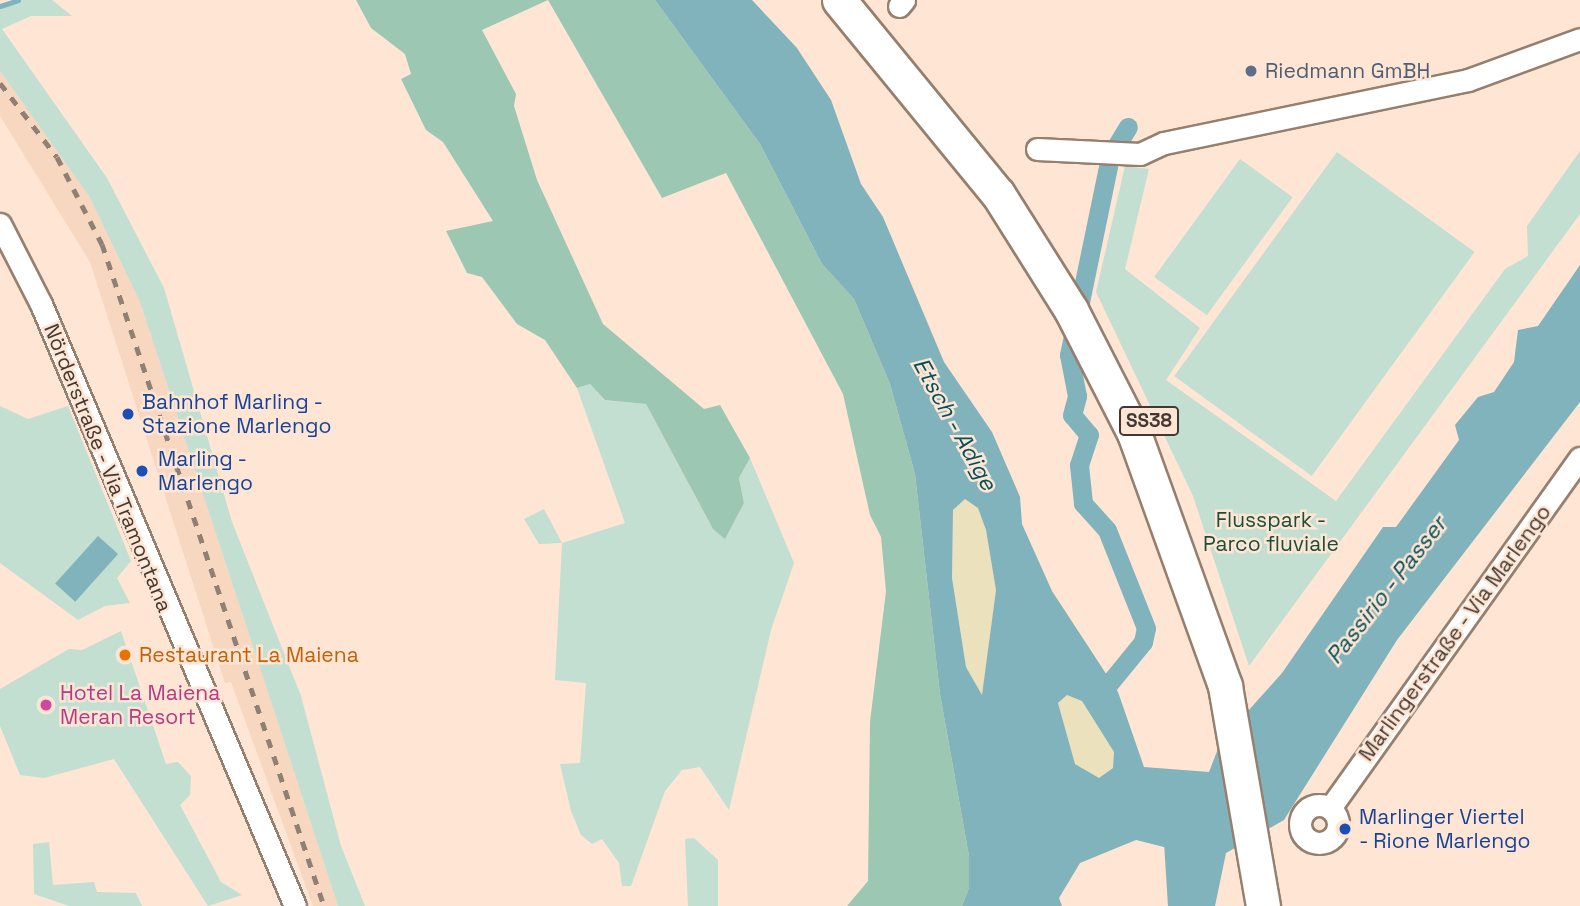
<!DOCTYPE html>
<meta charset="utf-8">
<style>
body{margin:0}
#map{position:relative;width:1580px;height:906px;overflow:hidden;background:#ffe5d3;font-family:"Space Grotesk",sans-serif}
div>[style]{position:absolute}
.built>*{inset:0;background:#f7d7c0}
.green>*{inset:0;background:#c2dfd1;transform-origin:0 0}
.forest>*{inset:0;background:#9cc8b3}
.sand>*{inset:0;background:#ebe1bc}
.water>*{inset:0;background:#80b3bc;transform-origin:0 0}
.stream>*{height:5px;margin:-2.5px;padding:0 2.5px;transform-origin:2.5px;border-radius:2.5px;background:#80b3bc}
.canal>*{height:19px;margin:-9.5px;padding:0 9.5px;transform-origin:9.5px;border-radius:9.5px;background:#80b3bc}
.river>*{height:32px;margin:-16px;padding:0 16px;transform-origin:16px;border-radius:16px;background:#80b3bc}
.roads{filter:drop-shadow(2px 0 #957f6e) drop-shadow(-2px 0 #957f6e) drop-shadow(0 2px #957f6e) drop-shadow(0 -2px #957f6e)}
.minor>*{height:21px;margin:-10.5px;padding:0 10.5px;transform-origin:10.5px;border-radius:10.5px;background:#fff}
.minor>.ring{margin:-10.5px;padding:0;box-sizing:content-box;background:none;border:21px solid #fff;border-radius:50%}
.trunk>*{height:33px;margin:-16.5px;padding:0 16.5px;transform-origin:16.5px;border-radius:16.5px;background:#fff}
.rail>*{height:5px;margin-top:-2.5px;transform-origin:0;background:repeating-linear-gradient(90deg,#908074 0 9px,transparent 0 18px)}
.dots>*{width:19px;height:19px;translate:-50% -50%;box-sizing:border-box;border:4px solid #ffe5d3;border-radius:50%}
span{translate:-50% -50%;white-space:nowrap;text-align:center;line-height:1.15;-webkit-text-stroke:5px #ffe5d3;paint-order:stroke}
.shield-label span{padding:2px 5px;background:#ffe5d3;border:2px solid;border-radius:5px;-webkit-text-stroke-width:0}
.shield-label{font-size:19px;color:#423831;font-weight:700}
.service-label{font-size:21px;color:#4e5e75}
.left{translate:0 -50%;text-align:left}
.transit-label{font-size:21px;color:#164399}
.street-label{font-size:21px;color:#423831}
.park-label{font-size:21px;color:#184f3a}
.food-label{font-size:21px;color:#c56008}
.hotel-label{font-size:21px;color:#b23c85}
.water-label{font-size:23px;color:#03515c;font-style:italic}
</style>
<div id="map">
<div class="built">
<i style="clip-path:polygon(0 71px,89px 196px,140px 302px,338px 906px,313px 906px,231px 682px,225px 683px,90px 262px,0 116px)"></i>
</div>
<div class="green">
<i style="clip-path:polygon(15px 0,52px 0,72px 16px,31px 16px,2px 29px,107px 178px,164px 288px,232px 522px,301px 696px,341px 846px,365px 906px,338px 906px,140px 302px,89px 196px,0 71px,0 4px)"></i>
<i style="clip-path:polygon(1580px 151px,1580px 214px,1249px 666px,1193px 496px,1096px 292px,1125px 166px,1149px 169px,1125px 269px,1200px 328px,1166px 380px,1336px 501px,1505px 269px,1528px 256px,1527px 226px)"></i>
<i style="left:1337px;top:152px;width:170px;height:277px;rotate:36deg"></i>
<i style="left:1240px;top:159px;width:65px;height:146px;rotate:36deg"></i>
<i style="clip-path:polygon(590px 384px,605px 400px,646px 404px,713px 529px,725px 538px,744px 503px,739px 478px,750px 458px,794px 563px,771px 630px,729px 810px,700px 767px,682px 770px,665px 791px,631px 886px,622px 886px,619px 863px,602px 839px,592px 844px,581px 835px,571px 811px,560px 764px,580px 763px,586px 683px,555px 680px,562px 543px,539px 544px,524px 519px,544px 509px,562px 543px,625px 523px,577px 388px)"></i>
<i style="clip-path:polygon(0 406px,28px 419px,68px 406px,131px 561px,117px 578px,130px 603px,105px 606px,78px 620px,0 563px)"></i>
<i style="clip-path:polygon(121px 631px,166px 764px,178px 762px,191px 776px,190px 795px,180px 805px,221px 882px,242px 895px,208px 906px,114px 759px,44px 778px,20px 775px,0 726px,0 689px,69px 649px,82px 650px)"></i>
<i style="clip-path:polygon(694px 838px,718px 860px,718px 906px,688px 906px,685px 839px)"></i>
<i style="clip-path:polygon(49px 842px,53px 885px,94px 882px,97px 892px,136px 893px,142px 906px,69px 906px,34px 894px,33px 844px)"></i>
</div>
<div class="forest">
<i style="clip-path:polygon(356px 0,655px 0,760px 144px,822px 264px,854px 299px,890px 384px,915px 474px,940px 694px,969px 856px,969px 888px,962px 906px,847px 906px,868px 881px,870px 722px,886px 591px,881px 537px,870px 515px,843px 394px,726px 173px,662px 198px,548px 0,482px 30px,516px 94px,514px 106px,537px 180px,603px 324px,704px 409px,720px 405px,750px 458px,739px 478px,744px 503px,725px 539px,713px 529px,646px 404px,605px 400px,590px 384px,577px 388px,545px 340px,517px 324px,482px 277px,467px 273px,446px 231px,493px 221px,443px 142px,426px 130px,401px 79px,411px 74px,405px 54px,371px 28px)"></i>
</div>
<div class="sand">
<i style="clip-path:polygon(965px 499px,978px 507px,986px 530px,996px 590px,982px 696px,966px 667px,952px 577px,953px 510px)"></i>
<i style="clip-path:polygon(1067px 695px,1082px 701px,1114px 752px,1113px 768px,1099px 779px,1075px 764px,1058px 703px)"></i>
</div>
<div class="water">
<i style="clip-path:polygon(evenodd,655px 0,752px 0,797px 48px,831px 100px,861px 184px,883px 217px,944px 362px,992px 432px,1020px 497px,1022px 524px,1052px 591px,1118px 692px,1144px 767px,1209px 772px,1221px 741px,1282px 673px,1383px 527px,1396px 527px,1459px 440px,1455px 425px,1478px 397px,1494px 392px,1514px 362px,1518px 330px,1538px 326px,1580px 265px,1580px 402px,1397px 640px,1284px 820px,1226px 853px,1215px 906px,1185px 906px,1189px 879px,1168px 848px,1136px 840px,1080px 863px,1059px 898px,1062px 906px,962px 906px,969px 888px,969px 856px,940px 694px,915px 474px,890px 384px,854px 299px,822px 264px,760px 144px,655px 0,965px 499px,978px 508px,986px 530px,996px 590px,982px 695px,966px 667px,952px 578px,953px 510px,965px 499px,655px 0,1067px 695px,1082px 701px,1114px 752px,1113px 768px,1099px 778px,1075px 764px,1058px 703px,1067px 695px)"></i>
<i style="left:98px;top:536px;width:27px;height:64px;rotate:42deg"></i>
</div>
<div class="stream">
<i style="left:0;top:6px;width:19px;rotate:-18deg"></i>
</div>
<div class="canal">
<i style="left:1117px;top:145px;width:21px;rotate:-59deg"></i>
<i style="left:1098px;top:697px;width:71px;rotate:-50.7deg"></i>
<i style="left:1143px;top:642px;width:14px;rotate:-78deg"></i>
<i style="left:1146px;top:628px;width:105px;rotate:-111.7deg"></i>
<i style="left:1107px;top:530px;width:36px;rotate:-132deg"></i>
<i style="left:1083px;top:503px;width:38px;rotate:-96deg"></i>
<i style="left:1079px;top:465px;width:32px;rotate:-72deg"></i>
<i style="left:1089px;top:435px;width:26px;rotate:-130deg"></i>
<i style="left:1072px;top:415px;width:20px;rotate:-75deg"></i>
<i style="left:1077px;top:396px;width:42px;rotate:-101deg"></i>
<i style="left:1069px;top:355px;width:197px;rotate:-78.3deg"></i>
</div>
<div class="river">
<i style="left:1172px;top:829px;width:15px;rotate:58deg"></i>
<i style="left:1180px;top:842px;width:64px;rotate:86.4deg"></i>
</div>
<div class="roads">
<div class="minor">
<i style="left:899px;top:6px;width:8px;rotate:-50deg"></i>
<i style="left:1037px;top:149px;width:103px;rotate:2.8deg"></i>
<i style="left:1140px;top:154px;width:26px;rotate:-25deg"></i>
<i style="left:1164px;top:143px;width:310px;rotate:-11.7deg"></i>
<i style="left:1468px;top:80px;width:119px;rotate:-20.1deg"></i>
<i style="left:0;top:224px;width:90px;rotate:62.9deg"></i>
<i style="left:41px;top:304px;width:653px;rotate:67.12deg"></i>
<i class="ring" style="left:1300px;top:805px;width:17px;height:17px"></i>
<i style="left:1330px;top:808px;width:430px;rotate:-54.5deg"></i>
</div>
<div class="trunk">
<i style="left:839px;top:0;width:251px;rotate:50.7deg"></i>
<i style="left:998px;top:194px;width:137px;rotate:57.8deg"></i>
<i style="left:1071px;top:310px;width:138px;rotate:62.9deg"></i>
<i style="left:1134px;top:433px;width:269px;rotate:70.2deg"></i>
<i style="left:1225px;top:686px;width:223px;rotate:80.2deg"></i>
</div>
</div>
<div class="rail">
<i style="left:0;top:83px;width:93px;rotate:52.4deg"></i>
<i style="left:57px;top:157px;width:98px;rotate:62.7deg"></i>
<i style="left:102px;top:244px;width:698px;rotate:71.46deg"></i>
</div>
<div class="dots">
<i style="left:1251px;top:71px;background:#5c6f8a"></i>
<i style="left:128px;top:414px;background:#1a4fb4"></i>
<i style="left:142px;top:471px;background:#1a4fb4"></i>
<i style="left:125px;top:655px;background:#e8710a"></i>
<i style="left:46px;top:705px;background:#d1479c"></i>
<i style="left:1345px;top:829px;background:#1a4fb4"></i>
</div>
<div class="shield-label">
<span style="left:1149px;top:421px">SS38</span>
</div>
<div class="service-label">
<span class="left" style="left:1265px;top:71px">Riedmann GmBH</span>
</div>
<div class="transit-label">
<span class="left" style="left:142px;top:414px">Bahnhof Marling -<br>Stazione Marlengo</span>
<span class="left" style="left:158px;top:471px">Marling -<br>Marlengo</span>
<span class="left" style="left:1359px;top:829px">Marlinger Viertel<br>- Rione Marlengo</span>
</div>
<div class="street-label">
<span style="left:108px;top:468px;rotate:68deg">Nörderstraße - Via Tramontana</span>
<span style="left:1455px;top:633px;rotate:-54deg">Marlingerstraße - Via Marlengo</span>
</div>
<div class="park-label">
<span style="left:1271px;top:532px">Flusspark -<br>Parco fluviale</span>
</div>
<div class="food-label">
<span class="left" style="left:139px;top:655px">Restaurant La Maiena</span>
</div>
<div class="hotel-label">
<span class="left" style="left:60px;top:705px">Hotel La Maiena<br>Meran Resort</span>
</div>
<div class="water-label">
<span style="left:955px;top:424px;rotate:61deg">Etsch - Adige</span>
<span style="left:1386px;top:590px;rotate:-52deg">Passirio - Passer</span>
</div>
</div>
